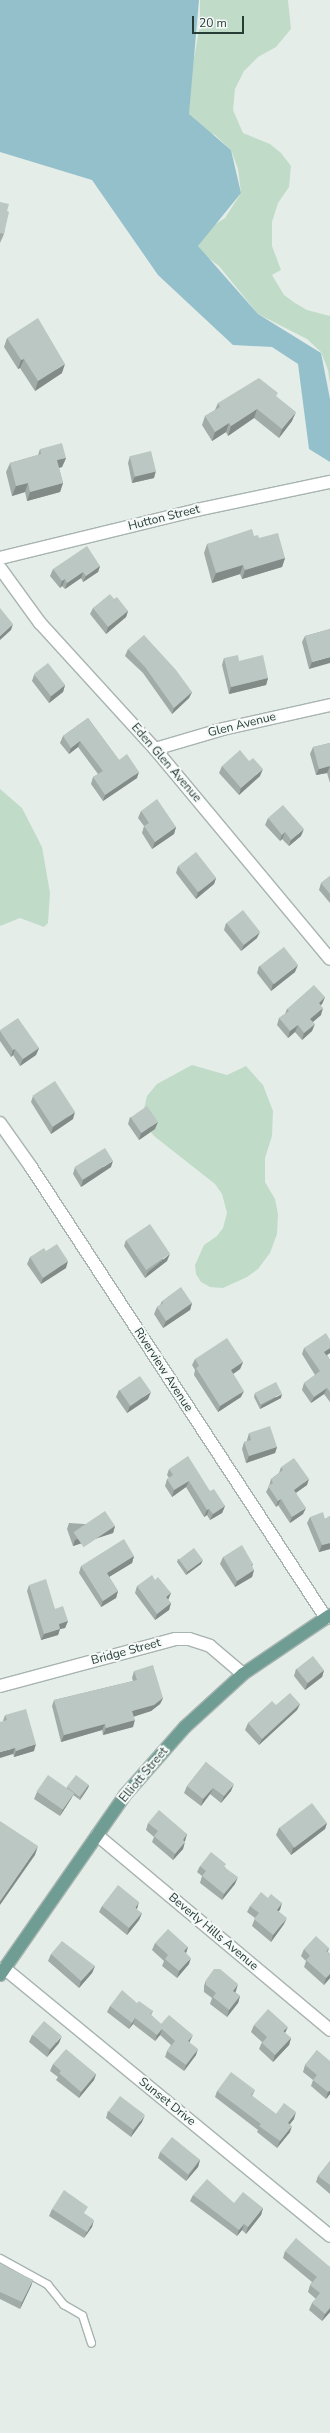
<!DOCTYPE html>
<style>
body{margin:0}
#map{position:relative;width:330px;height:2433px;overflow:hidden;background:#e5ede9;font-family:"Nunito Sans",sans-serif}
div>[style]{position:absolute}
.green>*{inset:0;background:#c1dbc9}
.water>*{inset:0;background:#94c0cb}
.roads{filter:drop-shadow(1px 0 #a8b4b0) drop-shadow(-1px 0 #a8b4b0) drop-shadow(0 1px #a8b4b0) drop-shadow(0 -1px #a8b4b0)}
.lane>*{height:7px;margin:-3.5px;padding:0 3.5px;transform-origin:3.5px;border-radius:3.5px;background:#fff}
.street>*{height:12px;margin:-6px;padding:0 6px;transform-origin:6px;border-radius:6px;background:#fff}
.secondary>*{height:12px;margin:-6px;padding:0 6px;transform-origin:6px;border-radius:6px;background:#fff}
.primary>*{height:12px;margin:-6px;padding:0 6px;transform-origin:6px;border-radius:6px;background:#6f9d93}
.wall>*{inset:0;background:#a1aba8}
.shaded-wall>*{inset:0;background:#838b88}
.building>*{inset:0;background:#bbc7c3;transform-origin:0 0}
span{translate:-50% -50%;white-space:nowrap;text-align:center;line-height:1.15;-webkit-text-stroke:4px #f5f9f7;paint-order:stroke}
.street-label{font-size:12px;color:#263c37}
.scale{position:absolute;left:192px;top:16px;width:52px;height:18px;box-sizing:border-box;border:2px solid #263c37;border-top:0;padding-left:5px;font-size:12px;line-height:14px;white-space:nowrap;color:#263c37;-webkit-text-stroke:3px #f5f9f7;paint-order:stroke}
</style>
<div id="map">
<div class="green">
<i style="clip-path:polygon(200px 0,288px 0,291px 29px,276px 47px,258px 57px,244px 71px,235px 89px,233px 110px,243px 133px,270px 144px,281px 153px,291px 166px,289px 187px,278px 203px,272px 222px,272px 246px,281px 270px,272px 275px,284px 295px,295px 303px,307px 310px,330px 316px,330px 383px,328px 370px,321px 352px,307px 339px,258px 314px,219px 266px,204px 255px,198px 246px,211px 227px,225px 218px,241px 193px,238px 169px,231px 150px,215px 135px,198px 128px,189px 114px,189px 86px,200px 24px)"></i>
<i style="clip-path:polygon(0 789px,22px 808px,42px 847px,50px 893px,48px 923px,44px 927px,20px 918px,0 926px)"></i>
<i style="clip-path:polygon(192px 1065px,227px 1075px,246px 1066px,263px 1085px,273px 1111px,272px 1136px,265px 1158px,265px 1182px,275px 1199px,278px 1214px,277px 1234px,270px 1253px,258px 1269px,247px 1277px,223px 1288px,210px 1287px,201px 1282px,196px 1274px,195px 1265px,204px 1245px,217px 1236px,223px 1228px,227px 1213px,222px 1194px,215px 1184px,154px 1136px,147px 1127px,144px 1109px,147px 1096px,157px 1084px)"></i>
</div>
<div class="water">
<i style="clip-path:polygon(0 0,199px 0,189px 114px,231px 150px,241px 193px,198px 246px,258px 314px,321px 353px,330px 399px,330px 462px,309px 449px,298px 364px,272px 347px,233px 345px,158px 275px,92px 180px,0 152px)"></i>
</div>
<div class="roads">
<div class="lane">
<i style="left:0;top:2258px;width:54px;rotate:29deg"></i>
<i style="left:47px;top:2284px;width:26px;rotate:51deg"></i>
<i style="left:63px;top:2304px;width:22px;rotate:30deg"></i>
<i style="left:82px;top:2315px;width:29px;rotate:72deg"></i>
</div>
<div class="street">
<i style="left:0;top:558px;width:203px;rotate:-13.7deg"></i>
<i style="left:197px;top:510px;width:136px;rotate:-11.9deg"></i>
<i style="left:0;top:568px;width:68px;rotate:54deg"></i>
<i style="left:40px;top:623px;width:171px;rotate:47.6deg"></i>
<i style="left:155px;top:749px;width:273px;rotate:50.2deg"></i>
<i style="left:155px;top:749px;width:71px;rotate:-16.4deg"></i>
<i style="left:223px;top:729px;width:110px;rotate:-12.6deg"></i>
<i style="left:0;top:1123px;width:54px;rotate:54.8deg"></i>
<i style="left:31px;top:1167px;width:539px;rotate:56.81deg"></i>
<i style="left:97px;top:1835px;width:304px;rotate:39.9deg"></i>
<i style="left:4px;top:1968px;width:422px;rotate:39.4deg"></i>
</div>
<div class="secondary">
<i style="left:0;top:1686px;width:181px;rotate:-15deg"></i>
<i style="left:175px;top:1639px;width:14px"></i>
<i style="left:189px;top:1639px;width:22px;rotate:18deg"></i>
<i style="left:210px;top:1646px;width:43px;rotate:40.3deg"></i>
</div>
<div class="primary">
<i style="left:0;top:1975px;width:219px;rotate:-55.2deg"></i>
<i style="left:125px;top:1795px;width:91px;rotate:-48.6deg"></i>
<i style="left:185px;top:1727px;width:79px;rotate:-42.4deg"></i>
<i style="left:243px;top:1674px;width:105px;rotate:-34.1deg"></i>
</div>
</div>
<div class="wall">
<i style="clip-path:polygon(0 202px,7px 211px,4px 234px,0 243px)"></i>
<i style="clip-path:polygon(7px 338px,62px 373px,35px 391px,20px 368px,18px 369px,4px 347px)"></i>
<i style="clip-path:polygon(277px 397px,292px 421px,279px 438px,254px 418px,228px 436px,226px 432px,212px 441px,202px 425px,205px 416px,215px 410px,218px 403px)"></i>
<i style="clip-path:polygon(40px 449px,66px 458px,62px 467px,59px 468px,63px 483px,60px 492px,27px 501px,25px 492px,12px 496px,6px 472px,10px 463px,38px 455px)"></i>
<i style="clip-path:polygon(130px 456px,154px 478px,132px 483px,128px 463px)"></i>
<i style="clip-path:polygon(254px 536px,259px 538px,285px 558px,282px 567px,242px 579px,240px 574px,212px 583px,204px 553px,207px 544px)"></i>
<i style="clip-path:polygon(100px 566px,98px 572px,83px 582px,81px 578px,65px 589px,62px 586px,60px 588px,50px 576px,53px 569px)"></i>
<i style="clip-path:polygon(114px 599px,128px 611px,126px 617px,106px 634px,90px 614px,93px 608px)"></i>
<i style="clip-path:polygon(330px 629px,309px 669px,302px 642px,305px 636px)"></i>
<i style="clip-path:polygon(128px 649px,192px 692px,189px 698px,172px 714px,143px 673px,125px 656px)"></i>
<i style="clip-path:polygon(224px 658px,239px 661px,268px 678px,266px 685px,229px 694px,222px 665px)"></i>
<i style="clip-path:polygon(34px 675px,65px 685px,63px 692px,49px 703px,32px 681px)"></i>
<i style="clip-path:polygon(88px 718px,119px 760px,137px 778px,103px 801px,91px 784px,93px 777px,98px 774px,78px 747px,69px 754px,60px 743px,63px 736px)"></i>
<i style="clip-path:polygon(330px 743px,330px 783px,327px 773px,316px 775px,310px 754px,313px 747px)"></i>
<i style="clip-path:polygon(222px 766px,260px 776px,239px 795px,219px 773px)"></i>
<i style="clip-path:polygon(141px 811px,176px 827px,174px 834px,152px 849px,142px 833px,144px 826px,138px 818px)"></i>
<i style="clip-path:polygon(268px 818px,301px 836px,289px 846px,282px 839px,280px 841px,265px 825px)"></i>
<i style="clip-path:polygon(178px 866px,216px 878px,214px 884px,196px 899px,176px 873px)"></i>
<i style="clip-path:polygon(330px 876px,330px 903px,319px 890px,321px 883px)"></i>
<i style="clip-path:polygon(226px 923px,257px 938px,241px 951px,224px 930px)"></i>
<i style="clip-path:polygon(259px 966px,295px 972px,271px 991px,257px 973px)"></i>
<i style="clip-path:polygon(325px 997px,322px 1004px,321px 1005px,321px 1015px,313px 1022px,312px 1031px,302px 1040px,295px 1032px,288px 1038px,277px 1025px,279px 1018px,285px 1014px,287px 1009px)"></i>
<i style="clip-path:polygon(0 1030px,39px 1048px,36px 1055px,20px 1066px,13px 1055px,11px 1057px,0 1041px)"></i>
<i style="clip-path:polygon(33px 1096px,73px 1119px,51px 1134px,31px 1102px)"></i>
<i style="clip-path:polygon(130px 1117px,155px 1129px,139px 1140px,128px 1124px)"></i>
<i style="clip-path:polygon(75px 1167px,111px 1167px,81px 1187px,73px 1174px)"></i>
<i style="clip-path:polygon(126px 1240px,167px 1261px,145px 1278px,124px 1246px)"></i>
<i style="clip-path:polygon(46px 1251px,66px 1268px,41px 1284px,27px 1264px,30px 1257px)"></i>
<i style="clip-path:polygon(162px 1301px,192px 1303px,190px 1310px,163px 1328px,154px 1314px,157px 1307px,160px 1305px)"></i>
<i style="clip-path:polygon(330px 1340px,330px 1353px,327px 1355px,330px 1360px,330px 1402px,324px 1394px,311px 1403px,302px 1390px,304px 1383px,315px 1375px,302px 1354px,304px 1348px)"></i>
<i style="clip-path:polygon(195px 1359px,243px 1362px,240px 1369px,233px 1374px,241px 1397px,218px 1412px,194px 1375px,195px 1370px,192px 1365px)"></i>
<i style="clip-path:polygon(119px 1390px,148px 1399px,127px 1413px,116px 1397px)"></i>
<i style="clip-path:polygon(255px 1393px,281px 1398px,260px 1409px,254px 1397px)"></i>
<i style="clip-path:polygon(249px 1433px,277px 1447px,275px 1453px,246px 1463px,242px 1449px,244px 1442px,247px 1441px,247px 1440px)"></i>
<i style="clip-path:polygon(281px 1467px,307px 1485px,296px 1493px,303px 1514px,290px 1523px,278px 1505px,276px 1507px,266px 1492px,269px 1486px,271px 1479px,279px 1473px)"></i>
<i style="clip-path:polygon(169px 1469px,210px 1491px,225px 1506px,222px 1513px,210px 1520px,207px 1515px,204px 1517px,186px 1487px,172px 1497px,165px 1486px,167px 1479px,169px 1478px,167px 1475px)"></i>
<i style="clip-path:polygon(330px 1516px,330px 1549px,319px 1552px,307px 1523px,310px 1517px,325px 1519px)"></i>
<i style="clip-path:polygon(69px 1523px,115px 1526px,113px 1533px,73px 1546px,67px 1529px)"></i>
<i style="clip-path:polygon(134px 1556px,132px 1563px,109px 1577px,118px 1591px,116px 1598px,101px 1607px,79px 1573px,81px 1566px)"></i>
<i style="clip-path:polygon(223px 1557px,253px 1564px,252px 1567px,254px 1570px,252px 1577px,235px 1587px,220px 1564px)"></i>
<i style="clip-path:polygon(178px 1559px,201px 1564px,186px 1575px,177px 1562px)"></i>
<i style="clip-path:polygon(155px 1580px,171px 1593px,168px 1600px,171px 1603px,169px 1610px,155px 1620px,135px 1593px,137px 1586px)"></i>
<i style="clip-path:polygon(29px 1585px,68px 1621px,65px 1628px,60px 1629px,58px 1635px,41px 1640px,27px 1591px)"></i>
<i style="clip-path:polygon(296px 1669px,324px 1670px,322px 1677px,305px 1690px,294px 1676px)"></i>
<i style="clip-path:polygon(134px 1671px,163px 1698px,160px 1704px,151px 1711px,134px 1716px,133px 1727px,103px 1735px,102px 1730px,61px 1742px,52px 1706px,54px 1700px,133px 1681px,132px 1678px)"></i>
<i style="clip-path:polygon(300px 1704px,297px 1710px,259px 1745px,245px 1730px,248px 1723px,276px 1705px)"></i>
<i style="clip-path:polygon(5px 1715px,34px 1751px,14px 1757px,3px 1721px)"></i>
<i style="clip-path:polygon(206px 1762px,231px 1791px,221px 1803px,210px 1794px,201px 1806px,184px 1793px,187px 1786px)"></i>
<i style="clip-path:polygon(89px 1785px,88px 1788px,80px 1800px,73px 1795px,71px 1799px,60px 1816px,34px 1799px,37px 1792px,67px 1788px,67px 1787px)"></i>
<i style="clip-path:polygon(148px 1823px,187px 1834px,184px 1842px,183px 1849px,173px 1860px,152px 1842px,154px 1837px,146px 1830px)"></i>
<i style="clip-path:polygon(327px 1823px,325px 1829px,291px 1855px,276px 1835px,279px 1828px)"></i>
<i style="clip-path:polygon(200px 1866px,225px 1867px,235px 1884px,222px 1900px,200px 1883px,202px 1876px,197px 1872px)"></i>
<i style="clip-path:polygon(268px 1898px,282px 1903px,278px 1911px,284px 1924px,271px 1942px,252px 1926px,255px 1918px,247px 1912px,250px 1906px)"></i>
<i style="clip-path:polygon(102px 1906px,142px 1913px,139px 1920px,127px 1935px,99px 1912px)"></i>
<i style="clip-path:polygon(155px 1943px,188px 1947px,186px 1953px,189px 1964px,177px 1978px,162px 1966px,164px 1961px,152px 1950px)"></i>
<i style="clip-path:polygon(329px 1948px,328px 1952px,330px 1954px,330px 1978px,324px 1985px,304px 1967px,306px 1961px,301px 1956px,304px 1949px)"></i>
<i style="clip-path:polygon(51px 1954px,95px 1966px,92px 1973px,79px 1988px,48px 1961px)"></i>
<i style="clip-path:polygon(206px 1980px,236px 1991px,235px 1992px,240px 1996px,238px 2003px,227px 2017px,210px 2004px,212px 1998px,204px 1992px,204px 1986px)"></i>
<i style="clip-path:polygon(137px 2003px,153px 2011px,151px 2015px,161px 2024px,190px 2041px,189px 2042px,196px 2055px,184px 2071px,165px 2057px,167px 2051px,171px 2045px,160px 2035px,155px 2041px,133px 2024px,129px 2029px,107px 2012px,110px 2006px)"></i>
<i style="clip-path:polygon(254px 2025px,285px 2033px,291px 2038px,289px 2045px,273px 2062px,259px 2049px,262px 2042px,251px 2032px)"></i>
<i style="clip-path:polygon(32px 2035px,59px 2043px,47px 2057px,29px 2042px)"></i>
<i style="clip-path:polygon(317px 2050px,330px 2094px,326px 2099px,311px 2086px,313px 2080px,303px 2072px,305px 2065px)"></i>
<i style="clip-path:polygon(53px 2064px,96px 2074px,94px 2080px,79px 2098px,56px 2080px,58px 2077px,50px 2071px)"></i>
<i style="clip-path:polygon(255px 2090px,252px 2096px,276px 2114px,294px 2119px,290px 2124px,290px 2132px,277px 2148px,257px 2132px,258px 2130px,215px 2097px,217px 2091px)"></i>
<i style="clip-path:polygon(108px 2111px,142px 2122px,131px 2137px,106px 2118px)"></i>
<i style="clip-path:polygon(160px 2152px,200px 2160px,198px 2167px,186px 2181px,158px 2158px)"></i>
<i style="clip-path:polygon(330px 2161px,330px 2194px,316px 2182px,318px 2176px)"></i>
<i style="clip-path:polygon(193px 2195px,234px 2203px,263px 2208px,261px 2215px,246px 2234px,242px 2230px,237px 2236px,190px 2201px)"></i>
<i style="clip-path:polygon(52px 2209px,85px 2214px,92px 2227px,84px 2238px,49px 2216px)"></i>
<i style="clip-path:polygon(285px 2251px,330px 2267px,330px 2312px,322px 2321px,309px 2310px,312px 2303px,316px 2299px,308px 2292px,310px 2285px,312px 2282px,283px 2258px)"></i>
<i style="clip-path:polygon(0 2265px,33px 2280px,31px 2286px,20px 2309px,0 2299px)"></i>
</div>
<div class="shaded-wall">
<i style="clip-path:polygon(24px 359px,20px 368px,18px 369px,21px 360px)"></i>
<i style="clip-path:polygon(65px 364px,62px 373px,35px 391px,38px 381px)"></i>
<i style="clip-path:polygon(257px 409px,254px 418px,228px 436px,231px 426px)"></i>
<i style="clip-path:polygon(296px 412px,292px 421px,279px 438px,282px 429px)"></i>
<i style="clip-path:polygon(229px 423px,226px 432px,212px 441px,215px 432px)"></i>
<i style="clip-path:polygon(66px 458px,62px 467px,54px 469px,57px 460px)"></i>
<i style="clip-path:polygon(156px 471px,154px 478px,132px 483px,135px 476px)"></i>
<i style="clip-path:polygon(28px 483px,25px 492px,12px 496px,16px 486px)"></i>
<i style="clip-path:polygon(63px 483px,60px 492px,27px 501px,30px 492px)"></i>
<i style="clip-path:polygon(285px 558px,282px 567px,242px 579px,245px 570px)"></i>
<i style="clip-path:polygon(243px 565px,240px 574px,212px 583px,216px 573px)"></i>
<i style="clip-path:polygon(100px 566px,98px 572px,83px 582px,86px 576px)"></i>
<i style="clip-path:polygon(83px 572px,81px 578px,65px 589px,67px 583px)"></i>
<i style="clip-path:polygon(65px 579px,62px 586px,60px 588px,62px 581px)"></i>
<i style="clip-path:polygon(128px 611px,126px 617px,106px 634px,108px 627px)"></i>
<i style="clip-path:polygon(13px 624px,11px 630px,0 640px,0 636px)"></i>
<i style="clip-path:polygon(330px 657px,330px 663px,309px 669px,312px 662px)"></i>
<i style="clip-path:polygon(268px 678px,266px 685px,229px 694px,231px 687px)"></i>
<i style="clip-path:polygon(65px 685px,63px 692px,49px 703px,51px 696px)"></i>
<i style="clip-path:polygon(192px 692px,189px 698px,172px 714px,174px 708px)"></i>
<i style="clip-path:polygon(80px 741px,78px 747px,69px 754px,71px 748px)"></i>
<i style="clip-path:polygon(330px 766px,327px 773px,316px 775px,319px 769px)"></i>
<i style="clip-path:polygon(263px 769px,260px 776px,239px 795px,241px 788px)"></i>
<i style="clip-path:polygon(139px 772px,137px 778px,103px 801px,105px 795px)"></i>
<i style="clip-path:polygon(176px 827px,174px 834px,152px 849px,155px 842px)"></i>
<i style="clip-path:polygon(304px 829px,301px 836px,289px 846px,291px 840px)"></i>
<i style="clip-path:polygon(285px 832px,282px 839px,280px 841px,282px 835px)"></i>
<i style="clip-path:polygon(216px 878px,214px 884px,196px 899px,198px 892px)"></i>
<i style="clip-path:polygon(260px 932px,257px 938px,241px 951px,244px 945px)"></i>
<i style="clip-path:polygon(298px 965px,295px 972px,271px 991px,273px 984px)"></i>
<i style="clip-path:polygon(325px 997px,322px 1004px,316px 1009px,319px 1003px)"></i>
<i style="clip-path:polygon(323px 1008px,321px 1015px,308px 1026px,310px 1019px)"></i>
<i style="clip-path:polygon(315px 1024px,312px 1031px,302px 1040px,304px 1033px)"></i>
<i style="clip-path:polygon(298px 1025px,295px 1032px,288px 1038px,290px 1031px)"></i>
<i style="clip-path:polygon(39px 1048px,36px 1055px,20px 1066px,23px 1059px)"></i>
<i style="clip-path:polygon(15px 1049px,13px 1055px,11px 1057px,13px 1050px)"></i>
<i style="clip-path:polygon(75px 1112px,73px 1119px,51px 1134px,53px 1127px)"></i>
<i style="clip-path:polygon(158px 1122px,155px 1129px,139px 1140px,141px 1133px)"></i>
<i style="clip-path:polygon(113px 1161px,111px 1167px,81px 1187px,83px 1180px)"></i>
<i style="clip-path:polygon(170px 1254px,167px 1261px,145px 1278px,148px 1272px)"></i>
<i style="clip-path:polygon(68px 1261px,66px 1268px,41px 1284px,43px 1278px)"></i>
<i style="clip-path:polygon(192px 1303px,190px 1310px,163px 1328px,166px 1321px)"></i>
<i style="clip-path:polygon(330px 1348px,330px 1353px,322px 1358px,324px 1352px)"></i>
<i style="clip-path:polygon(243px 1362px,240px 1369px,229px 1377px,231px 1370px)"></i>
<i style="clip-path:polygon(327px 1388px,324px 1394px,311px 1403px,314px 1397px)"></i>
<i style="clip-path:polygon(244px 1391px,241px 1397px,218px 1412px,220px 1406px)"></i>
<i style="clip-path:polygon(151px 1392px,148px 1399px,127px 1413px,130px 1406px)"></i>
<i style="clip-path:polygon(282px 1394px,281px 1398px,260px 1409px,262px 1405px)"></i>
<i style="clip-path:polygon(277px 1447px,275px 1453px,246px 1463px,249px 1456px)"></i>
<i style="clip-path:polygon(309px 1479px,307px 1485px,291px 1496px,294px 1490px)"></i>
<i style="clip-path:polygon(189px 1481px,186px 1487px,172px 1497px,174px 1490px)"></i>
<i style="clip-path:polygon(281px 1499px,278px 1505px,276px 1507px,278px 1501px)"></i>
<i style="clip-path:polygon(225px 1506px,222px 1513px,210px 1520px,213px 1514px)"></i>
<i style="clip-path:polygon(306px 1508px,303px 1514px,290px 1523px,292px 1517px)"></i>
<i style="clip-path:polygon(209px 1509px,207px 1515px,204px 1517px,207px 1510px)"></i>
<i style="clip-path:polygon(115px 1526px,113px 1533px,73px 1546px,75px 1540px)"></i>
<i style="clip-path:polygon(330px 1543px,330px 1549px,319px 1552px,322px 1545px)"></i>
<i style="clip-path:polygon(134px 1556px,132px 1563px,104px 1580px,107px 1573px)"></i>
<i style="clip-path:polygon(203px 1560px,201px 1564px,186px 1575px,188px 1571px)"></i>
<i style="clip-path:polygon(254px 1570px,252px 1577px,235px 1587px,237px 1581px)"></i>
<i style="clip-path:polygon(118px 1591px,116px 1598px,101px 1607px,103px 1601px)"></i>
<i style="clip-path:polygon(171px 1593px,168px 1600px,166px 1597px)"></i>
<i style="clip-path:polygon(171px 1603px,169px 1610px,155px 1620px,157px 1614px)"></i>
<i style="clip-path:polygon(68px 1621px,65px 1628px,60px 1629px,58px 1635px,41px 1640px,44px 1634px,59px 1624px)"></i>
<i style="clip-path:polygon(324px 1670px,322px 1677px,305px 1690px,307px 1684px)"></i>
<i style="clip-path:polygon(163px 1698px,160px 1704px,151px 1711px,130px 1718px,132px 1711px)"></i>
<i style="clip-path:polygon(300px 1704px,297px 1710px,259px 1745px,262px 1739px)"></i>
<i style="clip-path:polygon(135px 1720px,133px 1727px,103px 1735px,106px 1728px)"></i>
<i style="clip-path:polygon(105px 1724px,102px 1730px,61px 1742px,64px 1735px)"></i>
<i style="clip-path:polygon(36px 1744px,34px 1751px,14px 1757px,16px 1751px)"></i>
<i style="clip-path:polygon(15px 1748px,13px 1754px,0 1758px,0 1752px)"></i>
<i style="clip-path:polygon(234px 1784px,231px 1791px,221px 1803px,224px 1796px)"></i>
<i style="clip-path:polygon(89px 1785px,88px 1788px,80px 1800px,81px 1797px)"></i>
<i style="clip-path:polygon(213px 1788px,210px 1794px,201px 1806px,203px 1799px)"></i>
<i style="clip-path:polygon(74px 1793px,71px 1799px,60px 1816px,63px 1809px)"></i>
<i style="clip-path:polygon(327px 1823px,325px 1829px,291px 1855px,293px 1848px)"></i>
<i style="clip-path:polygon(187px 1834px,185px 1841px,180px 1847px,183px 1840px)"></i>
<i style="clip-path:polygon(185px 1842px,183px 1849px,173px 1860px,175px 1854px)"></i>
<i style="clip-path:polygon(38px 1846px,35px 1855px,0 1905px,0 1901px)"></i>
<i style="clip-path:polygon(238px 1877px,235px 1884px,222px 1900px,224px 1894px)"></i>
<i style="clip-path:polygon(139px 1902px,137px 1909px,135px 1908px)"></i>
<i style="clip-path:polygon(282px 1903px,280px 1910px,274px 1916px,277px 1910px)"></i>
<i style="clip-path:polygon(142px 1913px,139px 1920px,127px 1935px,129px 1928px)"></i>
<i style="clip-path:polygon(287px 1918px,284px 1924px,271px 1942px,273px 1935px)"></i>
<i style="clip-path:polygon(188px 1947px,186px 1953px,184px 1951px)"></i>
<i style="clip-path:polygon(191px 1958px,189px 1964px,177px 1978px,179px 1971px)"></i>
<i style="clip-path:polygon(95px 1966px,92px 1973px,79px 1988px,81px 1981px)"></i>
<i style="clip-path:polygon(330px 1974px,330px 1978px,324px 1985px,326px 1978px)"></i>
<i style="clip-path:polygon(238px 1984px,236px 1991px,231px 1997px,233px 1991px)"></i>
<i style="clip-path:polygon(240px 1996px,238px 2003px,227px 2017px,229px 2010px)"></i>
<i style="clip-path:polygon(135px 2018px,133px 2024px,129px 2029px,132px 2023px)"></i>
<i style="clip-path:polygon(288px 2027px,285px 2033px,283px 2031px)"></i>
<i style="clip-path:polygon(162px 2029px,160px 2035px,155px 2041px,157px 2035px)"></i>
<i style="clip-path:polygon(193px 2035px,190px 2041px,186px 2047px,188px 2041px)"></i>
<i style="clip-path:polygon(62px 2036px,59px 2043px,47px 2057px,50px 2050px)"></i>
<i style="clip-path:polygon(291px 2038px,289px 2045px,273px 2062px,275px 2055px)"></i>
<i style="clip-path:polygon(198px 2049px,196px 2055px,184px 2071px,186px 2065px)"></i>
<i style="clip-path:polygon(96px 2074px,94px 2080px,79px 2098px,81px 2092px)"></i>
<i style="clip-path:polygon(330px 2090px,330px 2094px,326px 2099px,328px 2092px)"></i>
<i style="clip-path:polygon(296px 2112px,294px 2119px,286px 2129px,288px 2123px)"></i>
<i style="clip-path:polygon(145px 2115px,142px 2122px,131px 2137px,133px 2131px)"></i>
<i style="clip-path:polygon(292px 2126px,290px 2132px,277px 2148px,280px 2141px)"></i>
<i style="clip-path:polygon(200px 2160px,198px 2167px,186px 2181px,189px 2175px)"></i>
<i style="clip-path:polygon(263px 2208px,261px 2215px,246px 2234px,248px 2227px)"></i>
<i style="clip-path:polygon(94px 2220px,92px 2227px,84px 2238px,87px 2232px)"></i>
<i style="clip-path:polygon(244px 2224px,242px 2230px,237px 2236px,239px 2230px)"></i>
<i style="clip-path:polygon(33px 2280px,31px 2286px,20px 2309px,22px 2302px)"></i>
<i style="clip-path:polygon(330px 2308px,330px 2312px,322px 2321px,325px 2314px)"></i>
</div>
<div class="building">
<i style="clip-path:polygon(0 202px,9px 204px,7px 211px,9px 212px,4px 234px,0 233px)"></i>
<i style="clip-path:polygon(38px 318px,65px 364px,38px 381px,24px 359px,21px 360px,7px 338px)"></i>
<i style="clip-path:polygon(259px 378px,278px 393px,276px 396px,296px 412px,282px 429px,257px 409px,231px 426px,229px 423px,215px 432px,205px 416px,220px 407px,218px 403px)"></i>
<i style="clip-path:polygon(62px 443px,66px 458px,57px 460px,63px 483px,30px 492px,28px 483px,16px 486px,10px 463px,41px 454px,40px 449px)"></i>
<i style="left:151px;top:451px;width:21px;height:22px;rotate:76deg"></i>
<i style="clip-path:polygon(252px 529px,254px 536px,258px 535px,259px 538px,278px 533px,285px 558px,245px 570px,243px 565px,216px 573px,207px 544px)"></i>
<i style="clip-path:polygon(87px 546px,100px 566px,86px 576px,83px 572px,67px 583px,65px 579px,62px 581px,53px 569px)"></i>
<i style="clip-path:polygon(110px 594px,114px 599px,117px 597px,128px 611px,108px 627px,93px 608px)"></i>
<i style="clip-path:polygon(0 608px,13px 624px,0 636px)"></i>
<i style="clip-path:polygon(330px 629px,330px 657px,312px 662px,305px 636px)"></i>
<i style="clip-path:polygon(144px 635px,176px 670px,192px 692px,174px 708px,145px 667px,128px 649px)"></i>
<i style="clip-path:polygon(238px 655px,239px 661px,263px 655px,268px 678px,231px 687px,224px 658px)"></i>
<i style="left:48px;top:663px;width:28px;height:18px;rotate:52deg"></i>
<i style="clip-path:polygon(88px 718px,119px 760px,127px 754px,139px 772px,105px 795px,93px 777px,103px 771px,80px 741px,71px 748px,63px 736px)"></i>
<i style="clip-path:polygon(330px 743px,330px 767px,330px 766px,319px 769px,313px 747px)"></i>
<i style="clip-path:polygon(240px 750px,249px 761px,253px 758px,263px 769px,241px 788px,222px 766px)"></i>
<i style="clip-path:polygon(157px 799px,176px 827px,155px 842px,144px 826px,149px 823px,141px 811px)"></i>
<i style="clip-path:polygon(283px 805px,304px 829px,291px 840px,285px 832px,282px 835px,268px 818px)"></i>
<i style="left:196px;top:852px;width:33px;height:23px;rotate:52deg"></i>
<i style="clip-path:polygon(330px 876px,330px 894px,321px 883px)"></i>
<i style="left:243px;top:910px;width:28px;height:21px;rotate:52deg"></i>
<i style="left:284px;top:947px;width:23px;height:31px;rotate:52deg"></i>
<i style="clip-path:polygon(314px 985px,325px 997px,319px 1003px,323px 1008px,310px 1019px,315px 1024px,304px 1033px,298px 1025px,290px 1031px,279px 1018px,289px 1011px,287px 1009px)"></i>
<i style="clip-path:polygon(18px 1018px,39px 1048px,23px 1059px,15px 1049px,13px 1050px,0 1031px,0 1030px)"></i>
<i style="left:55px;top:1081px;width:37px;height:27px;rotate:57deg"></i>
<i style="left:147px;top:1106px;width:19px;height:20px;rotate:55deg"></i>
<i style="left:105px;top:1148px;width:15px;height:36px;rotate:58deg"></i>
<i style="left:150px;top:1224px;width:36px;height:29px;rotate:56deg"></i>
<i style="clip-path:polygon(57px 1244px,68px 1261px,43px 1278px,30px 1257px,44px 1248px,46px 1251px)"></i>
<i style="clip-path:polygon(181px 1287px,192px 1303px,166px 1321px,157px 1307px,163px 1303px,162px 1301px)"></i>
<i style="clip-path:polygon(326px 1333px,330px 1340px,330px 1348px,324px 1352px,330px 1360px,330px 1392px,327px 1388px,314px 1397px,304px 1383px,320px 1371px,304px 1348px)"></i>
<i style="clip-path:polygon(227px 1338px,243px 1362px,231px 1370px,244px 1391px,220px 1406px,196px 1368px,199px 1366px,195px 1359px)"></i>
<i style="left:140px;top:1376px;width:19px;height:25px;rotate:55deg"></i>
<i style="left:276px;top:1382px;width:13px;height:24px;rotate:63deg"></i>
<i style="clip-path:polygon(270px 1426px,277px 1447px,249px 1456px,244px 1442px,251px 1440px,249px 1433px)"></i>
<i style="clip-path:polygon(188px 1456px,210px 1491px,214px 1489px,225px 1506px,213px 1514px,209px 1509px,207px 1510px,189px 1481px,174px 1490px,167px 1479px,173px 1475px,169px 1469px)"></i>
<i style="clip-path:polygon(294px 1458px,309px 1479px,294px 1490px,306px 1508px,292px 1517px,281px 1499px,278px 1501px,268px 1486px,273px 1483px,271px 1479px,283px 1470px,281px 1467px)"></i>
<i style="left:105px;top:1511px;width:18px;height:38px;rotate:56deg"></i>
<i style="clip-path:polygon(323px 1512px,325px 1519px,330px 1516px,330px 1543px,322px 1545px,310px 1517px)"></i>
<i style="clip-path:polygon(124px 1539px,134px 1556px,107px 1573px,118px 1591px,103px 1601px,81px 1566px)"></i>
<i style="clip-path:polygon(242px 1545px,253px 1564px,251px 1565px,254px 1570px,237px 1581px,223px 1557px)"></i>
<i style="left:194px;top:1548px;width:15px;height:19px;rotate:53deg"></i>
<i style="clip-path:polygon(152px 1575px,155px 1580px,158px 1577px,171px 1593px,166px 1597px,171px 1603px,157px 1614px,137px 1586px)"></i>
<i style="clip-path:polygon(46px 1579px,55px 1609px,63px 1606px,68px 1621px,59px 1624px,60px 1629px,44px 1634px,29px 1585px)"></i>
<i style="left:313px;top:1656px;width:18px;height:21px;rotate:52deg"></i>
<i style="clip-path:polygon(153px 1665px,163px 1698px,154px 1705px,132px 1711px,135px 1720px,106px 1728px,105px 1724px,64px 1735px,54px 1700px,137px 1680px,134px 1671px)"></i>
<i style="clip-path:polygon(290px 1693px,300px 1704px,262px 1739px,248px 1723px,272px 1701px,276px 1705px)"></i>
<i style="clip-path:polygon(26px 1709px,36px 1744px,16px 1751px,15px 1748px,0 1752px,0 1722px,7px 1720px,5px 1715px)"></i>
<i style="clip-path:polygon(206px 1762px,234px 1784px,224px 1796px,213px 1788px,203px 1799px,187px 1786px)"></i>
<i style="left:48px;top:1775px;width:32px;height:20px;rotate:35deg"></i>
<i style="left:76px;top:1775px;width:16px;height:15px;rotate:38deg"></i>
<i style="left:312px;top:1803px;width:25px;height:41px;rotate:53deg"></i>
<i style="clip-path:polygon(159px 1810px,187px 1834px,183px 1840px,185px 1842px,175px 1854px,154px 1836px,158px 1831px,148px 1823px)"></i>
<i style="clip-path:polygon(0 1821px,38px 1846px,0 1901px)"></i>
<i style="clip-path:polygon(211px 1852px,226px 1864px,224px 1867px,238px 1877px,224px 1894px,202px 1876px,206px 1871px,200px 1866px)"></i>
<i style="clip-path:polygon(118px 1885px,139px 1902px,135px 1908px,142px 1913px,129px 1928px,102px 1906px)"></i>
<i style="clip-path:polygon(261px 1892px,268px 1898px,271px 1894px,282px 1903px,277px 1910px,287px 1918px,273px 1935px,254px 1919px,259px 1913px,250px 1906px)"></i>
<i style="clip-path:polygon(168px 1929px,188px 1947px,184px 1951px,191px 1958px,179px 1971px,165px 1959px,168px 1955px,155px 1943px)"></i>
<i style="clip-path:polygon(316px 1936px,329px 1948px,326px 1951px,330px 1954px,330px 1974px,326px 1978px,306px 1960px,310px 1956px,304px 1949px)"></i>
<i style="clip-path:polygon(62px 1941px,95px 1966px,81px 1981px,51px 1954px)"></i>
<i style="clip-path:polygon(214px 1969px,220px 1969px,238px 1984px,233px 1991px,240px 1996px,229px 2010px,213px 1997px,216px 1993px,206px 1985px,206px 1980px)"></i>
<i style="clip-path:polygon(122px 1990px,137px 2003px,139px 2001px,153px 2011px,150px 2014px,161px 2024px,169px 2015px,193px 2035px,188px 2041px,198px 2049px,186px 2065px,167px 2051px,175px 2041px,162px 2029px,157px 2035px,135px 2018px,132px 2023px,110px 2006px)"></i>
<i style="clip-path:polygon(268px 2009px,288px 2027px,283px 2031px,291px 2038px,275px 2055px,262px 2043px,267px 2037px,254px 2025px)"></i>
<i style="left:44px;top:2021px;width:23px;height:18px;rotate:40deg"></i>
<i style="clip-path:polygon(66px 2049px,96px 2074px,81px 2092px,59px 2073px,61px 2071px,53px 2064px)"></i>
<i style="clip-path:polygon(317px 2050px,330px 2061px,330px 2090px,328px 2092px,313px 2080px,317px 2075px,305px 2065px)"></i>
<i style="clip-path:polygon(231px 2072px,255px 2090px,251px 2095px,276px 2114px,284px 2103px,296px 2112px,288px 2123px,292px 2126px,280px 2141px,259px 2126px,261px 2124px,217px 2091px)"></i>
<i style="left:120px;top:2096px;width:31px;height:19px;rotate:37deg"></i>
<i style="left:172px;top:2137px;width:36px;height:19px;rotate:39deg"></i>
<i style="clip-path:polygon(330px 2161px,330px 2185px,318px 2176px)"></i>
<i style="clip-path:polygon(207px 2179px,234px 2203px,243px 2192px,263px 2208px,248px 2227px,244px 2224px,239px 2230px,193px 2195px)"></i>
<i style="clip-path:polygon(64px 2190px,88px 2207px,84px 2213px,94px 2220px,87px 2232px,52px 2209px)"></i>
<i style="clip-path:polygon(296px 2238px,330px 2267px,330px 2308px,325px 2314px,312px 2303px,320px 2293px,310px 2285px,317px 2277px,285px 2251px)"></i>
<i style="clip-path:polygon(0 2264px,33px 2280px,22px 2302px,0 2292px)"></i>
</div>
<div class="street-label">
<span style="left:164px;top:518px;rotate:-14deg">Hutton Street</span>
<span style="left:242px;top:725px;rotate:-14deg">Glen Avenue</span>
<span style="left:166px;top:763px;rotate:49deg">Eden Glen Avenue</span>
<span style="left:163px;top:1370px;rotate:57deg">Riverview Avenue</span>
<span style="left:126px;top:1652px;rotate:-15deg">Bridge Street</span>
<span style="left:144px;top:1775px;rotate:-50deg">Elliott Street</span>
<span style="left:213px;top:1932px;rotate:40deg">Beverly Hills Avenue</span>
<span style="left:167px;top:2102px;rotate:39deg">Sunset Drive</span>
</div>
<div class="scale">20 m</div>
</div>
